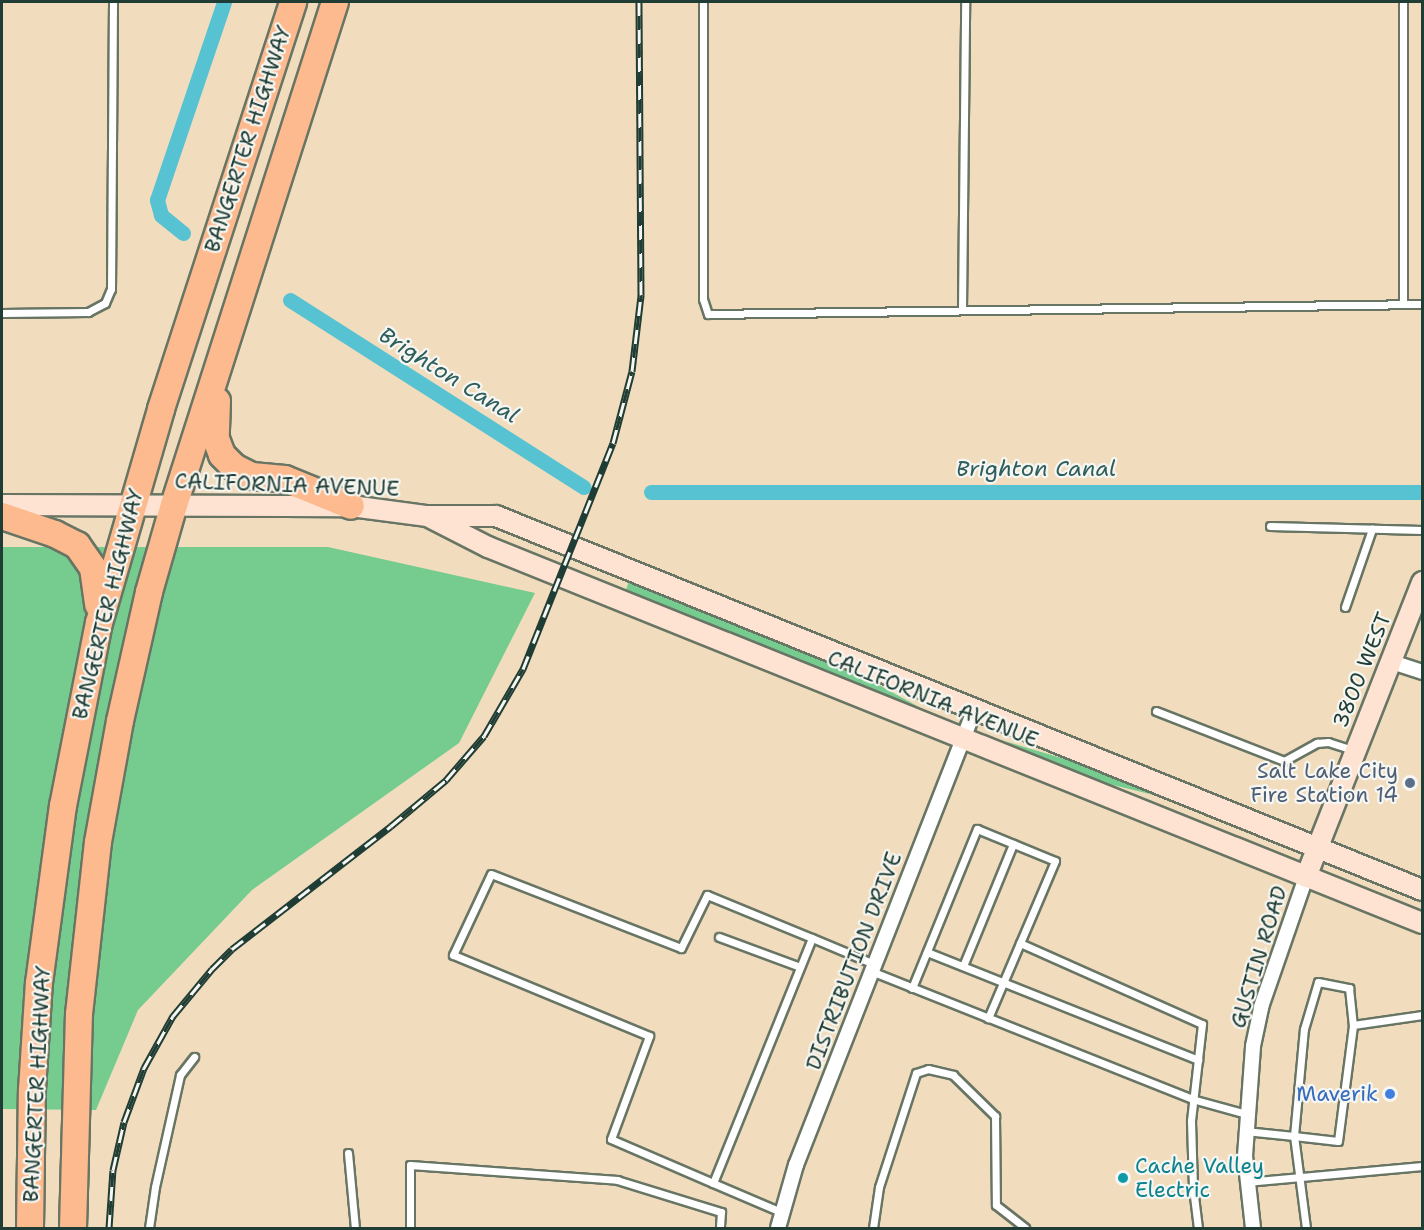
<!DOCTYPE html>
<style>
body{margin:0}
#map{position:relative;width:1424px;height:1230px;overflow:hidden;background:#f1ddbe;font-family:"Shantell Sans",sans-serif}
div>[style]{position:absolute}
.green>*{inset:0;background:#76cb8f}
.canal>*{height:15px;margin:-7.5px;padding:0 7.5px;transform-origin:7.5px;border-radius:7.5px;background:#57c2d2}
.roads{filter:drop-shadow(2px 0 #687564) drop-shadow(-2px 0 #687564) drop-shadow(0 2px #687564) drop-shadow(0 -2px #687564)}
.lane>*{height:7px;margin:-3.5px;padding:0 3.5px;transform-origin:3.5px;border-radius:3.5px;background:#fff}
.street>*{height:14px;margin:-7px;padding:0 7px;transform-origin:7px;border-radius:7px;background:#fff}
.secondary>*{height:20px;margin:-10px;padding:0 10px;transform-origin:10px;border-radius:10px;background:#fee3d2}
.highway>*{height:26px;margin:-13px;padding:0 13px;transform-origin:13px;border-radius:13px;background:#fcba8e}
.rail>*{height:7px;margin-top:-3.5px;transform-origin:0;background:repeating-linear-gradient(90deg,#f6f6f2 0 14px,#1f3d34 0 28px);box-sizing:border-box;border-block:2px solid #1f3d34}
.dots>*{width:16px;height:16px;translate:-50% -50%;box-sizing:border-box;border:3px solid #f6f6f2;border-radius:50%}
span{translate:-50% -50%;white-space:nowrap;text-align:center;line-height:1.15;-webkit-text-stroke:4.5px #f6f6f2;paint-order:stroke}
.street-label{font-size:21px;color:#1f3d34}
.service-label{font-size:21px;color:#4e5e75}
.right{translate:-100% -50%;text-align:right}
.shop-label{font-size:21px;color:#366cbe}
.culture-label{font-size:21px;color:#0d838f}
.left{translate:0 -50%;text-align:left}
.water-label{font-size:22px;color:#2d5e5c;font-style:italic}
.frame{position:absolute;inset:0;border:3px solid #1f3d34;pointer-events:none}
</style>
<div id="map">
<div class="green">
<i style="clip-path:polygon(2px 547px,328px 547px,535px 593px,459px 743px,252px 890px,138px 1010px,96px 1110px,2px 1109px)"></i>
<i style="clip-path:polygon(629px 581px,848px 668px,928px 712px,626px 590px)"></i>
<i style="clip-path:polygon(1001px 740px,1085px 765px,1162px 797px,1105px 783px)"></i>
</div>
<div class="canal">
<i style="left:183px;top:233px;width:28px;rotate:-141deg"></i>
<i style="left:161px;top:215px;width:16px;rotate:-105deg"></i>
<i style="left:157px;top:200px;width:209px;rotate:-71.3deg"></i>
<i style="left:290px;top:300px;width:348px;rotate:32.5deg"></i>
<i style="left:651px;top:492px;width:771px"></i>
</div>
<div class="roads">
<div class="lane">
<i style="left:703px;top:2px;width:297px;rotate:90deg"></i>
<i style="left:703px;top:299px;width:16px;rotate:72deg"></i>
<i style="left:708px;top:314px;width:714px;rotate:-0.8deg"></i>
<i style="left:1403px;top:2px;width:302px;rotate:90deg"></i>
<i style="left:962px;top:309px;width:307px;rotate:-89.4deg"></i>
<i style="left:2px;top:313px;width:86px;rotate:-0.7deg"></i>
<i style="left:88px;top:312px;width:19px;rotate:-28deg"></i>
<i style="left:105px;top:303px;width:15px;rotate:-67deg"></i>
<i style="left:111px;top:289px;width:287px;rotate:-89.6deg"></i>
<i style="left:1270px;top:526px;width:152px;rotate:1.5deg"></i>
<i style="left:1345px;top:607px;width:83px;rotate:-70.9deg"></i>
<i style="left:1156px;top:711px;width:137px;rotate:21.3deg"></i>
<i style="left:1284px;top:761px;width:38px;rotate:-29deg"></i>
<i style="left:1317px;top:743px;width:11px;rotate:-5deg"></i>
<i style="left:1328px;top:742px;width:26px;rotate:18deg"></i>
<i style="left:719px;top:937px;width:86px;rotate:20.3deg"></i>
<i style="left:1020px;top:943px;width:199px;rotate:24deg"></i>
<i style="left:1202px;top:1024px;width:98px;rotate:96.5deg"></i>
<i style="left:1191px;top:1121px;width:67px;rotate:88.3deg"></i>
<i style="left:1193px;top:1188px;width:40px;rotate:82.9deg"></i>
<i style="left:927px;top:952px;width:292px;rotate:21.7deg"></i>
<i style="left:963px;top:966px;width:132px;rotate:-67.7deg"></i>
<i style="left:871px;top:971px;width:346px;rotate:21.7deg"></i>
<i style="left:1192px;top:1099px;width:56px;rotate:15.5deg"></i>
<i style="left:912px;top:988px;width:172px;rotate:-67.8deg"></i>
<i style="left:977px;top:829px;width:84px;rotate:22.3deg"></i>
<i style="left:1055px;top:861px;width:171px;rotate:113.1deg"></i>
<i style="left:1245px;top:1131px;width:49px;rotate:5.8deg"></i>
<i style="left:1294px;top:1136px;width:107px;rotate:-84.7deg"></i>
<i style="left:1304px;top:1029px;width:49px;rotate:-73.4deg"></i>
<i style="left:1318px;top:982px;width:32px;rotate:11deg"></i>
<i style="left:1349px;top:988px;width:37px;rotate:84deg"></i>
<i style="left:1353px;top:1025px;width:70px;rotate:-8.2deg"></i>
<i style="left:348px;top:1153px;width:75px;rotate:84.7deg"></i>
<i style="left:1246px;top:1182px;width:177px;rotate:-5.2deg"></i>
<i style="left:713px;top:1183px;width:111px;rotate:-156.7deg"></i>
<i style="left:611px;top:1139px;width:110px;rotate:-69.7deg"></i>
<i style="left:649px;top:1036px;width:212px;rotate:-157.5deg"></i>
<i style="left:453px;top:955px;width:89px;rotate:-64.9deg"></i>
<i style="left:491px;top:874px;width:204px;rotate:21.3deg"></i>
<i style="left:681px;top:948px;width:59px;rotate:-63.9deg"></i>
<i style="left:707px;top:895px;width:113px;rotate:22.3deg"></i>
<i style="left:781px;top:1212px;width:74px;rotate:-156.9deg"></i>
<i style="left:713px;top:1183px;width:264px;rotate:-68deg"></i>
<i style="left:812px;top:938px;width:67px;rotate:22.8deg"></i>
<i style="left:149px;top:1228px;width:41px;rotate:-81.7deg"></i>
<i style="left:155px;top:1187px;width:115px;rotate:-77.4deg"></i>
<i style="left:180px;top:1075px;width:23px;rotate:-52deg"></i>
<i style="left:410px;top:1228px;width:63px;rotate:-90deg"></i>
<i style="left:410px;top:1165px;width:208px;rotate:4.1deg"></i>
<i style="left:617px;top:1180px;width:109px;rotate:17.1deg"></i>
<i style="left:721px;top:1212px;width:16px;rotate:94deg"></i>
<i style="left:873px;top:1228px;width:41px;rotate:-81.7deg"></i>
<i style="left:879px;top:1187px;width:120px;rotate:-72deg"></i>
<i style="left:916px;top:1073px;width:13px;rotate:-18deg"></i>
<i style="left:928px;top:1069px;width:26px;rotate:13deg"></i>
<i style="left:953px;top:1075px;width:59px;rotate:44.3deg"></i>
<i style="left:995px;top:1116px;width:89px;rotate:89.4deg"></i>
<i style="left:996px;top:1205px;width:37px;rotate:38deg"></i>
<i style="left:1306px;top:1228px;width:93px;rotate:-97.4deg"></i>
<i style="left:1294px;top:1136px;width:44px;rotate:6.5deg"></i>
<i style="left:1338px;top:1141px;width:117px;rotate:-82.6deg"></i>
</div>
<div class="street">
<i style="left:1392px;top:662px;width:32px;rotate:18deg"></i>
<i style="left:778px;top:1228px;width:66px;rotate:-74.1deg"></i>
<i style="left:796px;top:1165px;width:489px;rotate:-68.6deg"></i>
<i style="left:1253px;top:1228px;width:72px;rotate:-96.3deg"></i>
<i style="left:1245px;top:1156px;width:110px;rotate:-85.8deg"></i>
<i style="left:1253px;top:1046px;width:40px;rotate:-78deg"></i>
<i style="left:1261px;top:1007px;width:138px;rotate:-70.9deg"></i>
</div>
<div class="secondary">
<i style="left:2px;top:505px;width:349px;rotate:0.2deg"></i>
<i style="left:351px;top:506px;width:77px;rotate:7.5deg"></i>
<i style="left:427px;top:516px;width:69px"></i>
<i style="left:496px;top:516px;width:999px;rotate:21.99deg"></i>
<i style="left:431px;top:518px;width:64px;rotate:27deg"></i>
<i style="left:488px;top:547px;width:1007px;rotate:21.93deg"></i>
<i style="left:1306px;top:877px;width:317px;rotate:-68.5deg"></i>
</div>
<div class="highway">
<i style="left:217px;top:401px;width:38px;rotate:92deg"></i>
<i style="left:216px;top:439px;width:17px;rotate:69deg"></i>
<i style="left:222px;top:455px;width:17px;rotate:45deg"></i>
<i style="left:234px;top:467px;width:20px;rotate:27deg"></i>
<i style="left:252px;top:476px;width:33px;rotate:5deg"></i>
<i style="left:285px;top:479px;width:71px;rotate:22.2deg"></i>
<i style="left:2px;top:516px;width:56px;rotate:18.8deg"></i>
<i style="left:55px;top:534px;width:25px;rotate:27deg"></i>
<i style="left:77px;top:545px;width:28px;rotate:55deg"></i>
<i style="left:93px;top:568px;width:37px;rotate:82deg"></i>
<i style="left:30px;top:1228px;width:138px;rotate:-89.2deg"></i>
<i style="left:32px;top:1090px;width:107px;rotate:-86.3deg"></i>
<i style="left:39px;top:983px;width:179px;rotate:-82.3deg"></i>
<i style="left:63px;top:806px;width:187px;rotate:-78.9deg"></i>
<i style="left:99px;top:623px;width:223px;rotate:-73.8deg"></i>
<i style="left:161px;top:409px;width:428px;rotate:-72deg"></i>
<i style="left:73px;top:1228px;width:214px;rotate:-88.4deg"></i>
<i style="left:79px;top:1014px;width:173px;rotate:-83.7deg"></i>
<i style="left:98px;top:842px;width:123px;rotate:-79.7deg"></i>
<i style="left:120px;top:721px;width:132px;rotate:-77.3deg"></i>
<i style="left:149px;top:592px;width:91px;rotate:-74deg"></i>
<i style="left:174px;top:505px;width:528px;rotate:-72.25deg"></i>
</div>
</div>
<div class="rail">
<i style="left:109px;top:1228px;width:58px;rotate:-86.1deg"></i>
<i style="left:113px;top:1170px;width:49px;rotate:-77.1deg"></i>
<i style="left:124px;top:1122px;width:58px;rotate:-69.7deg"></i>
<i style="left:144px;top:1068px;width:60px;rotate:-60.9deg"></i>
<i style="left:173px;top:1016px;width:61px;rotate:-50.3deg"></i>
<i style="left:212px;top:969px;width:28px;rotate:-45deg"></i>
<i style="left:232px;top:949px;width:201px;rotate:-37.7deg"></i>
<i style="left:391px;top:826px;width:72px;rotate:-39.9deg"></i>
<i style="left:446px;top:780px;width:58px;rotate:-49.2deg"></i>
<i style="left:484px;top:736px;width:78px;rotate:-59.8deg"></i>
<i style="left:523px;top:669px;width:243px;rotate:-68.3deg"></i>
<i style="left:613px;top:443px;width:74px;rotate:-75.2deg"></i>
<i style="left:632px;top:371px;width:77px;rotate:-83.2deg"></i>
<i style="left:641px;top:295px;width:293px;rotate:-90.4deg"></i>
</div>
<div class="dots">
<i style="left:1410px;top:783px;background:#5c6f8a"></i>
<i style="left:1390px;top:1094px;background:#3f7fe0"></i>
<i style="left:1123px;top:1178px;background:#0f9aa8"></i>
</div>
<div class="street-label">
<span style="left:248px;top:139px;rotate:-72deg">BANGERTER HIGHWAY</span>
<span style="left:287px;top:485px;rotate:2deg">CALIFORNIA AVENUE</span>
<span style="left:108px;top:604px;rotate:-76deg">BANGERTER HIGHWAY</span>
<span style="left:1362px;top:670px;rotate:-68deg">3800 WEST</span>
<span style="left:933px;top:699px;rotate:22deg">CALIFORNIA AVENUE</span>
<span style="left:1259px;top:957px;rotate:-73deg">GUSTIN ROAD</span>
<span style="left:854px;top:961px;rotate:-69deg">DISTRIBUTION DRIVE</span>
<span style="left:37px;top:1084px;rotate:-87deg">BANGERTER HIGHWAY</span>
</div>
<div class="service-label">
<span class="right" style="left:1398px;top:783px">Salt Lake City<br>Fire Station 14</span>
</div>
<div class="shop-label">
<span class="right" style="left:1378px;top:1094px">Maverik</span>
</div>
<div class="culture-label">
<span class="left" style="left:1135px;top:1178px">Cache Valley<br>Electric</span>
</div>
<div class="water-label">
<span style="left:449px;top:375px;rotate:32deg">Brighton Canal</span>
<span style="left:1036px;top:469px">Brighton Canal</span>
</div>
<div class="frame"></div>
</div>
